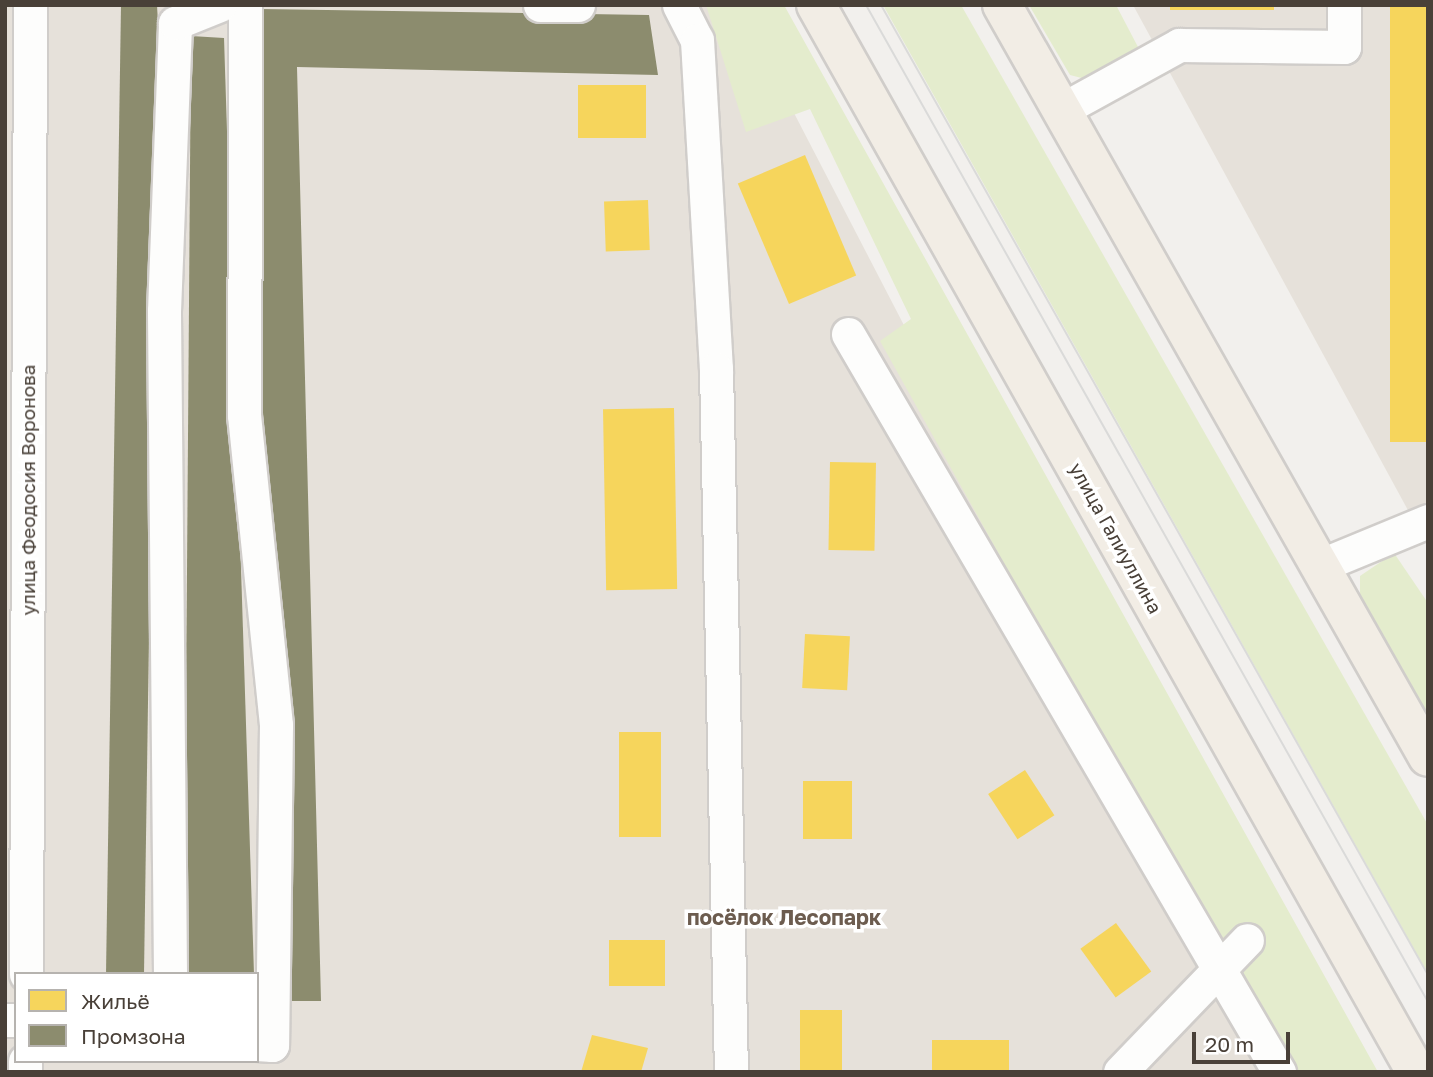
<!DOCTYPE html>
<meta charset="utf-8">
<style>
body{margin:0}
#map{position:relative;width:1433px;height:1077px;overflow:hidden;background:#f2f0ed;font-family:"Golos Text",sans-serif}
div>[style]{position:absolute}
.residential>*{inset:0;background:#e6e1da}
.green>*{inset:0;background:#e4eccd}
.homes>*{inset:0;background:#f6d55c;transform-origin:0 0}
.industry>*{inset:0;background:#8c8c6e}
.roads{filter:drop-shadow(2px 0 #d0cdca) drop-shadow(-2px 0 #d0cdca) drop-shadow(0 2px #d0cdca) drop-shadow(0 -2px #d0cdca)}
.minor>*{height:33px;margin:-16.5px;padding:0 16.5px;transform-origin:16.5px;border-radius:16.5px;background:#fdfdfc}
.major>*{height:38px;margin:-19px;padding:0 19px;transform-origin:19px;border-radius:19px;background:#f2ede5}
.tram>*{height:2px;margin:-1px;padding:0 1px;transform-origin:1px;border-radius:1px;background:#dadad9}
span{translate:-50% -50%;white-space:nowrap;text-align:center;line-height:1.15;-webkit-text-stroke:7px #fff;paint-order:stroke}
.street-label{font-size:19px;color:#494038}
.neighbourhood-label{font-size:21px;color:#6c5c4f;font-weight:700}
.frame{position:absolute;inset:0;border:7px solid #494038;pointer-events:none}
.legend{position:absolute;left:14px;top:972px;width:245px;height:91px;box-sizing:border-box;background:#fff;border:2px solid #b6b3af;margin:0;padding:9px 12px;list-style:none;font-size:21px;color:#494038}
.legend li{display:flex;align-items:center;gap:14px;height:35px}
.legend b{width:35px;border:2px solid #b6b3af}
.scale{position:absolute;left:1192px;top:1032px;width:98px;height:32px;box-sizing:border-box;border:4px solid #494038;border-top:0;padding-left:9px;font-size:21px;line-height:24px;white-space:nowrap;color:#494038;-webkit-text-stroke:5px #fff;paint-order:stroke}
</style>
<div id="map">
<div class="residential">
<i style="clip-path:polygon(evenodd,5px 5px,738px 5px,1291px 1072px,5px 1072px,5px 5px,16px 974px,257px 974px,257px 1061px,16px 1061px,16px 974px)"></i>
<i style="clip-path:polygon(1133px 5px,1428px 5px,1428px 547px)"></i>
</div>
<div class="green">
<i style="clip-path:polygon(706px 5px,784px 5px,1378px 1072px,1288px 1072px,880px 341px,911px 319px,810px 109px,746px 132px)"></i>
<i style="clip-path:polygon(883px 5px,961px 5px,1428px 825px,1428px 974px)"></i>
<i style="clip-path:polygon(1029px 5px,1116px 5px,1138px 47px,1134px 59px,1093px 81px,1070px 75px)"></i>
<i style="clip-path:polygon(1394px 553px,1428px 603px,1428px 722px,1360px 602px,1360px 576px)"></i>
</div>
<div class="homes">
<i style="left:1170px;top:5px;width:104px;height:5px"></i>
<i style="left:1390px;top:5px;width:38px;height:437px"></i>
<i style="left:578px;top:85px;width:68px;height:53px"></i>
<i style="left:805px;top:155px;width:131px;height:73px;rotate:67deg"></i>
<i style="left:648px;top:200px;width:50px;height:44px;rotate:88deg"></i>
<i style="left:674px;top:408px;width:181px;height:71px;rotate:89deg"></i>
<i style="left:830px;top:462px;width:46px;height:88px;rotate:1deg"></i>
<i style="left:805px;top:634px;width:45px;height:54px;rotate:3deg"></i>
<i style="left:619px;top:732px;width:42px;height:105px"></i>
<i style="left:1025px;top:770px;width:54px;height:44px;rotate:57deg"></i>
<i style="left:803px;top:781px;width:49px;height:58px"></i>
<i style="left:1116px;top:923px;width:60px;height:44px;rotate:54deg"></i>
<i style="left:609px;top:940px;width:56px;height:46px"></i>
<i style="left:800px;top:1010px;width:42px;height:62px"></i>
<i style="clip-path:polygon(592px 1035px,648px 1048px,641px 1072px,581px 1072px)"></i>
<i style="left:932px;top:1040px;width:77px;height:32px"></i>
</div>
<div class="industry">
<i style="clip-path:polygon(121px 5px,157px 5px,158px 24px,144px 974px,106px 974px)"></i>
<i style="clip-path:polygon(260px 9px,649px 15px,658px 75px,297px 67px,321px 1001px,288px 1001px,260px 430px)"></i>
<i style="clip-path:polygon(191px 36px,224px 38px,254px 974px,184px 974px)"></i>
</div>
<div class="roads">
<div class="minor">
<i style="left:245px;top:5px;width:410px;rotate:90.1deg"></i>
<i style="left:244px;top:415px;width:312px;rotate:84.1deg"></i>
<i style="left:276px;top:725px;width:320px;rotate:90.7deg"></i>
<i style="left:272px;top:1045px;width:15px;rotate:-176deg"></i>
<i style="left:540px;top:5px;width:38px"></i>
<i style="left:679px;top:5px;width:39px;rotate:63deg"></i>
<i style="left:697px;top:40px;width:330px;rotate:86.7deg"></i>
<i style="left:716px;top:369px;width:703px;rotate:88.78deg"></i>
<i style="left:1061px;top:110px;width:135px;rotate:-28.8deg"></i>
<i style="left:1179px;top:45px;width:165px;rotate:0.7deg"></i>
<i style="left:1344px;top:47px;width:42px;rotate:-90deg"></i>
<i style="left:848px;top:334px;width:855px;rotate:59.71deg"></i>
<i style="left:1319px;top:566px;width:118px;rotate:-22.4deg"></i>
<i style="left:26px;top:974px;width:969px;rotate:-89.76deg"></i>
<i style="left:170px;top:974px;width:663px;rotate:-90.52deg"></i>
<i style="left:164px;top:311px;width:288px;rotate:-87.8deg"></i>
<i style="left:175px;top:23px;width:48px;rotate:-21.8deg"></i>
<i style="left:5px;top:1020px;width:11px"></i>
<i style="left:25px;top:1072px;width:11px;rotate:-90deg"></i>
<i style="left:1120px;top:1072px;width:183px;rotate:-46.1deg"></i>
</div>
<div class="major">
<i style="left:816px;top:5px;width:1224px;rotate:60.65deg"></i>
<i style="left:1002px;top:5px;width:864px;rotate:60.47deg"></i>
</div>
</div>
<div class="tram">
<i style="left:866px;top:5px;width:1144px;rotate:60.59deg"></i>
<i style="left:881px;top:5px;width:1114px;rotate:60.58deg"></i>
</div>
<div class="street-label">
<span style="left:28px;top:490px;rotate:-90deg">улица Феодосия Воронова</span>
<span style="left:1116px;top:538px;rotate:61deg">улица Галиуллина</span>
</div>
<div class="neighbourhood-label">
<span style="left:784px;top:917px">посёлок Лесопарк</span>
</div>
<div class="frame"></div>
<ul class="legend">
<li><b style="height:19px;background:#f6d55c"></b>Жильё</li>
<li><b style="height:19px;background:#8c8c6e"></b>Промзона</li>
</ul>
<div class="scale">20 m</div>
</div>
